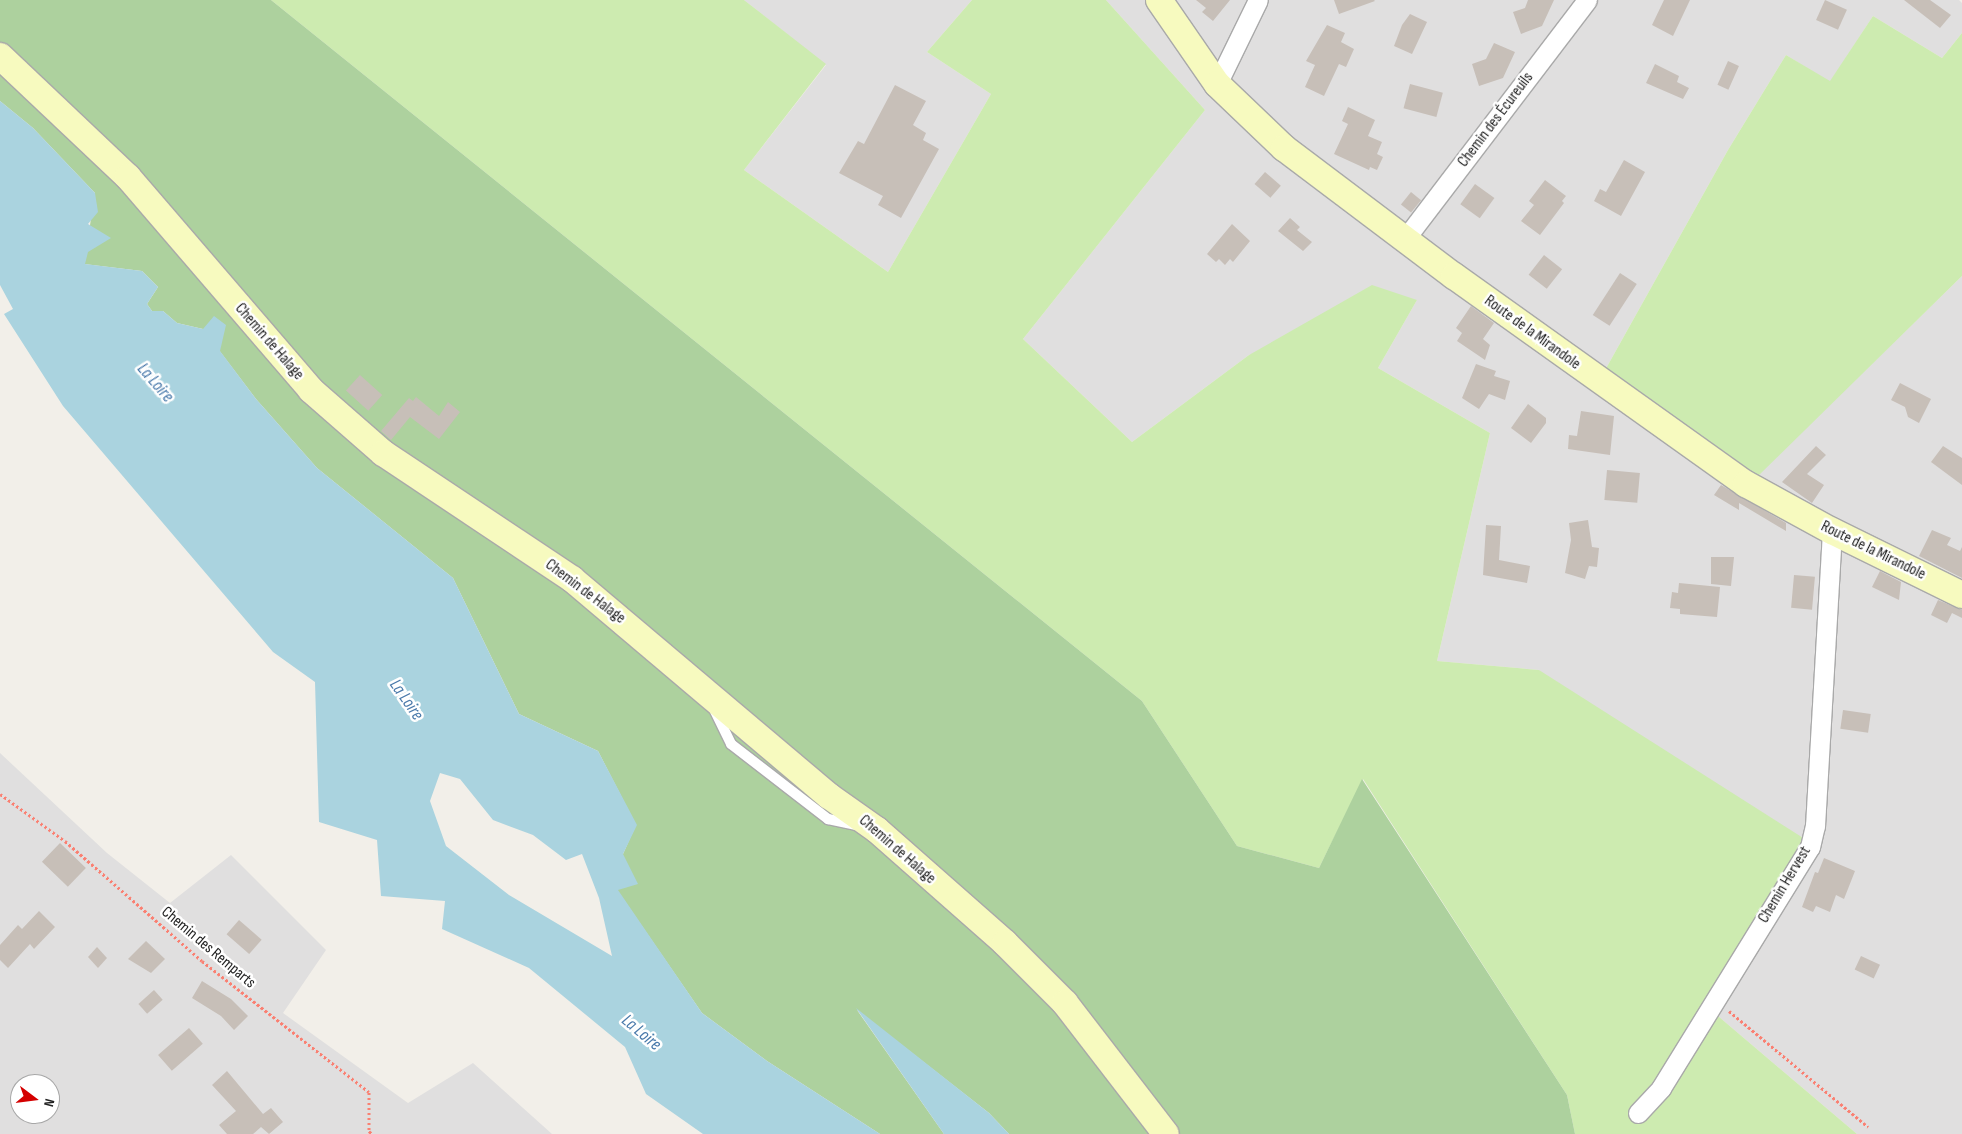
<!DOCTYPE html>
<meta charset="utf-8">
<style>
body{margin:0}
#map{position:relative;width:1962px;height:1134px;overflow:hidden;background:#f2efe9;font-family:"Sofia Sans Condensed",sans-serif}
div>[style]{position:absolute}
.residential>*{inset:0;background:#e0dfdf}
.grass>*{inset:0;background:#cdebb0}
.forest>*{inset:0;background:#add19e}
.water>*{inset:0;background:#aad3df}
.building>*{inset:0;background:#c7bfb8;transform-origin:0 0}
.path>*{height:3px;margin-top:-1.5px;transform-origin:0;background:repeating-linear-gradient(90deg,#fa8072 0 2.5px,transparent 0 5px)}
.roads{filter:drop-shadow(1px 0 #a9a9a9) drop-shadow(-1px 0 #a9a9a9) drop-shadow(0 1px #a9a9a9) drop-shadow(0 -1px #a9a9a9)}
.lane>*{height:10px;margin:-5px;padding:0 5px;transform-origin:5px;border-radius:5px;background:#fff}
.street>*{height:19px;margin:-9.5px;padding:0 9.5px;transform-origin:9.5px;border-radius:9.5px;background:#fff}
.secondary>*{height:26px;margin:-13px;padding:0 13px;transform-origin:13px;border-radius:13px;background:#f7fabf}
span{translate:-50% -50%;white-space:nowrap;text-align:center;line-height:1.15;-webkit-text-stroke:5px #fff;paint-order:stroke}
.street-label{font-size:16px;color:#222}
.water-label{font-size:18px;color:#4a7aab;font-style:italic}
.north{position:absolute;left:10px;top:1074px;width:50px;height:50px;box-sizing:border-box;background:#fff;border:1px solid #a7a7a7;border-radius:50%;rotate:105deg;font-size:14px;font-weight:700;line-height:20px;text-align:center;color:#222}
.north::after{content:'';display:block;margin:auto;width:18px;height:22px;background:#d40000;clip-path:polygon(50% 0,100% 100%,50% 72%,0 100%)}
</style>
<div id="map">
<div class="residential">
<i style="clip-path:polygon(744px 0,972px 0,927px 52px,991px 94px,888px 272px,744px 170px,826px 65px)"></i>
<i style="clip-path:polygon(1106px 0,1959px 0,1962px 3px,1962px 33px,1942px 58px,1873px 16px,1830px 82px,1786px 55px,1728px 150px,1604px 372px,1758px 475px,1962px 276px,1962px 1134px,1857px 1134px,1705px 1005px,1539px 670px,1437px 661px,1490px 433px,1378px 368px,1417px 300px,1249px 355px,1132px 442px,1023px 339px,1205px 110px)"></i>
<i style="clip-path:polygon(evenodd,0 753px,107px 853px,170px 903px,231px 855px,326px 950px,283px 1013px,408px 1103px,473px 1063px,552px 1134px,0 1134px,0 753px,20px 1084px,50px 1084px,50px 1114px,20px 1114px,20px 1084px)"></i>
</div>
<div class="grass">
<i style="clip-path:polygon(271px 0,744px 0,826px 64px,744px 170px,888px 272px,991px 94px,927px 52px,972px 0,1106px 0,1205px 110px,1023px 339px,1132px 442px,1249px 355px,1372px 285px,1417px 300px,1378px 368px,1490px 433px,1437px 661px,1539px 670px,1808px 841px,1705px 1005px,1857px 1134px,1575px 1134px,1567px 1095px,1363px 779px,1319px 868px,1237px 846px,1142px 701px)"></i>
<i style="clip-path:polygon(1873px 16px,1942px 58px,1962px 33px,1962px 276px,1758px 476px,1604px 372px,1728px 150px,1786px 55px,1830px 81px)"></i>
</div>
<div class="forest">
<i style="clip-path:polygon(0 0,271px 0,1142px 701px,1237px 846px,1319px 868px,1362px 779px,1567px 1095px,1575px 1134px,1009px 1134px,989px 1113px,857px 1010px,944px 1134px,880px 1134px,767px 1061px,702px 1013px,617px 890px,623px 854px,636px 825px,598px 751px,519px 714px,453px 578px,317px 468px,256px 399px,203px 329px,177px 323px,163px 311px,152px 311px,147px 304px,158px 287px,142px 271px,84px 264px,95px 193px,33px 128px,0 101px)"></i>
</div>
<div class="water">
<i style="clip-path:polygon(evenodd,0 101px,33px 128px,95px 193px,98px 212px,88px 224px,111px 238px,88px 252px,85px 264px,142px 271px,158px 287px,147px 304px,152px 311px,163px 311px,177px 323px,203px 329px,214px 316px,226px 325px,220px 351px,256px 399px,317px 468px,453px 578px,519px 714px,598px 751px,637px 825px,623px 854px,638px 884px,618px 890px,702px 1013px,767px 1061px,880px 1134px,703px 1134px,646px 1094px,625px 1047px,529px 968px,442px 929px,445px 901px,381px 896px,377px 840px,319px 822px,315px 682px,273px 652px,63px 406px,4px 314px,13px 309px,0 285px,0 101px,440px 773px,460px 779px,493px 820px,533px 835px,566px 860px,582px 854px,599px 898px,612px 956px,509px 895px,446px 846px,430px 801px,440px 773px)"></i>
<i style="clip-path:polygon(856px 1008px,989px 1113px,1009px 1134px,944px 1134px)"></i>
</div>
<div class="building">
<i style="clip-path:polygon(1196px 0,1230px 0,1213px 21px,1202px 12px,1206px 8px)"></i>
<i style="clip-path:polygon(1334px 0,1374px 0,1375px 1px,1339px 14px)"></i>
<i style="clip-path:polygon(1528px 0,1554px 0,1542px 26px,1521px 34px,1513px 12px,1525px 8px)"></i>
<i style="clip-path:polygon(1664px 0,1690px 0,1673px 36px,1652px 25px)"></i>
<i style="left:1825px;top:0;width:24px;height:22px;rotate:24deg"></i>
<i style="clip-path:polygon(1904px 0,1930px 0,1951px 15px,1940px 28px)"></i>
<i style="clip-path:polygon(1410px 14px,1427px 22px,1412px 54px,1394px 46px,1402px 25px)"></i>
<i style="clip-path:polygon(1327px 25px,1345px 33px,1341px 42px,1354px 49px,1346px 67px,1339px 64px,1324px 96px,1305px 87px,1315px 65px,1306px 61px)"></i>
<i style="clip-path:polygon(1494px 43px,1515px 52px,1503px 78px,1479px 86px,1472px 64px,1486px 59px)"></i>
<i style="left:1728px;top:61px;width:12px;height:26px;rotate:24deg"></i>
<i style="clip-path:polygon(1655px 64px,1679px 76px,1677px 82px,1689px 88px,1683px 99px,1646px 83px)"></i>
<i style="left:1410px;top:84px;width:34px;height:25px;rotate:15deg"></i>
<i style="clip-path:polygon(895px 85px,926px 101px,913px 125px,926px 133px,923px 140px,939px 149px,901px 218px,878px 205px,883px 196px,839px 173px,858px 141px,864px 144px)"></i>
<i style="clip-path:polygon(1348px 107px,1375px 120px,1368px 136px,1382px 142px,1377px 154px,1383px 157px,1377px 170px,1370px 167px,1369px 170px,1334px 154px,1348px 124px,1342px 121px)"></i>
<i style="clip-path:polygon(1624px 160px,1645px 172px,1621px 216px,1594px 201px,1600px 189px,1606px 192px)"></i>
<i style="left:1265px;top:172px;width:21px;height:16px;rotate:41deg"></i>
<i style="clip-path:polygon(1545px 180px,1566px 196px,1562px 201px,1564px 203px,1540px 235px,1521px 221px,1534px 205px,1529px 201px)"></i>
<i style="left:1475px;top:184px;width:24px;height:25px;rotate:36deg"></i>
<i style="left:1411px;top:192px;width:13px;height:16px;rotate:39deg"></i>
<i style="clip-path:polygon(1290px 218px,1300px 227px,1297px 230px,1312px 242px,1303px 251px,1278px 231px)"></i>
<i style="clip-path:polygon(1232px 224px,1250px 241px,1233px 262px,1230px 259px,1225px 265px,1219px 259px,1216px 262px,1207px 254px)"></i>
<i style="left:1544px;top:255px;width:23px;height:25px;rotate:38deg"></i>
<i style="left:1620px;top:273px;width:20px;height:50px;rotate:33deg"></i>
<i style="clip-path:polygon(1471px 306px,1494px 323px,1483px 339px,1490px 345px,1485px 360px,1457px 341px,1462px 333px,1456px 328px)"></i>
<i style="clip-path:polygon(1476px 364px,1496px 371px,1494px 376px,1510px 381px,1505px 400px,1489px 394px,1479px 409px,1462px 398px)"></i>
<i style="left:360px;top:375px;width:30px;height:21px;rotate:42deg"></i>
<i style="clip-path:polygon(1900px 383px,1931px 399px,1919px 423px,1908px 417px,1905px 407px,1891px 400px)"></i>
<i style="clip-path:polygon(416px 397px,439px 416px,448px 402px,460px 412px,439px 439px,410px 417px,391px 440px,381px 431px,409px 398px,413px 401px)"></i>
<i style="clip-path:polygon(1528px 404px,1546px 418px,1546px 423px,1531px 443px,1511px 428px)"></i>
<i style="clip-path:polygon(1581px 411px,1614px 416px,1610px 455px,1568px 449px,1569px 435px,1577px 436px)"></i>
<i style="clip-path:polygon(1816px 446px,1826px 455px,1807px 474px,1824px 485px,1812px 503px,1782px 482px)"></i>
<i style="clip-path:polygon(1943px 446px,1962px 458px,1962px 485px,1931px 462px)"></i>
<i style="left:1607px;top:470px;width:33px;height:30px;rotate:5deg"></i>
<i style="clip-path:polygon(1721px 485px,1786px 523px,1786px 531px,1739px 503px,1739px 510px,1714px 495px)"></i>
<i style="clip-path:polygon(1588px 520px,1592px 547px,1599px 548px,1597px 567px,1589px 566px,1585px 579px,1565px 573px,1571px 540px,1569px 523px)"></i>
<i style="clip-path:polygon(1486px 525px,1501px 526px,1499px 560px,1530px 566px,1527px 583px,1483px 575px)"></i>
<i style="clip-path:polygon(1932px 530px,1951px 538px,1947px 545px,1960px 551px,1962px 547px,1962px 578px,1919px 556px)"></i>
<i style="clip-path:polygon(1711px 557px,1734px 557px,1731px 586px,1711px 584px)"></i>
<i style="clip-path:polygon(1880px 571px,1901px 582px,1899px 600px,1872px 587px)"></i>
<i style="left:1794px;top:575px;width:21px;height:33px;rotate:5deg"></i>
<i style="clip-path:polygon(1679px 583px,1720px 587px,1717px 617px,1680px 614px,1680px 609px,1670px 608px,1672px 592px,1678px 593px)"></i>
<i style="clip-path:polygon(1938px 600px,1962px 610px,1962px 618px,1952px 613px,1947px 623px,1931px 615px)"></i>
<i style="left:1843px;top:710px;width:28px;height:19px;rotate:8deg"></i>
<i style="left:60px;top:843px;width:36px;height:26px;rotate:44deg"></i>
<i style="clip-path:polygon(1824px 858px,1855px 871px,1844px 899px,1836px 895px,1830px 912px,1816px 906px,1813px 912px,1802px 907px,1815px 872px,1818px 873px)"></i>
<i style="clip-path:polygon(39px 911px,55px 927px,34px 949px,30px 944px,8px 968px,0 960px,0 945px,18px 925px,22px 929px)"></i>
<i style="left:239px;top:920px;width:30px;height:19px;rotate:41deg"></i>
<i style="clip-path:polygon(146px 941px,165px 959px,151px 973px,128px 959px)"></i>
<i style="clip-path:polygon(97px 947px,107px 958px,98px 968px,88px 957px)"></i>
<i style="left:1861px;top:956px;width:21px;height:15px;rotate:25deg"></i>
<i style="clip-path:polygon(202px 981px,231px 999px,248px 1016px,234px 1030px,221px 1016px,192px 998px)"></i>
<i style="left:154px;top:990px;width:13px;height:21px;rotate:48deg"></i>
<i style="left:189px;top:1028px;width:21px;height:41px;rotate:49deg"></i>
<i style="clip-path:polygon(227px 1071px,263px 1114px,271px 1108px,283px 1122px,269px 1134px,261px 1127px,253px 1134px,227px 1134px,219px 1125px,236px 1111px,212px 1085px)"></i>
</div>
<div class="path">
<i style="left:0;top:794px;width:80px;rotate:35.9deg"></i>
<i style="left:65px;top:841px;width:182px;rotate:41.2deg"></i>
<i style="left:202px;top:961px;width:212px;rotate:38.1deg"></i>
<i style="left:369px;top:1092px;width:39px;rotate:90deg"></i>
<i style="left:369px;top:1131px;width:4px;rotate:45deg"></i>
<i style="left:1729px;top:1011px;width:181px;rotate:39.8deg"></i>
</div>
<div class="roads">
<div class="lane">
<i style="left:714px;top:709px;width:39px;rotate:64deg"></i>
<i style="left:731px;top:744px;width:123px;rotate:37.7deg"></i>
<i style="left:828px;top:819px;width:29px;rotate:12deg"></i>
</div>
<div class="street">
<i style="left:1217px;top:84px;width:93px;rotate:-64deg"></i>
<i style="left:1405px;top:239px;width:300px;rotate:-52.7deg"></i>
<i style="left:1638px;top:1113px;width:34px;rotate:-47deg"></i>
<i style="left:1661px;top:1088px;width:283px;rotate:-58.3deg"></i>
<i style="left:1810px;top:847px;width:22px;rotate:-77deg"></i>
<i style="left:1815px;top:826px;width:295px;rotate:-86.7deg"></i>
</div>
<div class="secondary">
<i style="left:1159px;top:0;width:102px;rotate:55.4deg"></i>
<i style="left:1217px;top:84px;width:93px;rotate:43.7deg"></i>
<i style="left:1284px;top:148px;width:213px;rotate:37deg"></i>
<i style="left:1454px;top:276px;width:359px;rotate:35.5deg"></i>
<i style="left:1746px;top:484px;width:98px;rotate:28.7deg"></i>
<i style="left:1832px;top:531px;width:145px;rotate:26.2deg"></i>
<i style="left:0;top:56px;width:176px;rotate:43.4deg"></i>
<i style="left:128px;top:177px;width:281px;rotate:49.3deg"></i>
<i style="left:311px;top:390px;width:96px;rotate:41.2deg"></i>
<i style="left:383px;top:453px;width:227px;rotate:33.7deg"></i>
<i style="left:572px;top:579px;width:336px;rotate:40.2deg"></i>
<i style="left:829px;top:796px;width:59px;rotate:35.3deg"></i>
<i style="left:877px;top:830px;width:171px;rotate:41.4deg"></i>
<i style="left:1005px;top:943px;width:85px;rotate:45deg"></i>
<i style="left:1065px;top:1003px;width:165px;rotate:52.4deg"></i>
</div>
</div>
<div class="street-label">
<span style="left:1496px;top:120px;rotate:-53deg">Chemin des Écureuils</span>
<span style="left:1532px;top:333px;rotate:36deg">Route de la Mirandole</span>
<span style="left:269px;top:342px;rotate:49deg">Chemin de Halage</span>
<span style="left:1873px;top:551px;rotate:26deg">Route de la Mirandole</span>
<span style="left:585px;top:592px;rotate:37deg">Chemin de Halage</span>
<span style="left:897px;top:850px;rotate:41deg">Chemin de Halage</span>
<span style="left:1785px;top:885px;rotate:-59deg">Chemin Hervest</span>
<span style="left:208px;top:948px;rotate:40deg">Chemin des Remparts</span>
</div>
<div class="water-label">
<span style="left:155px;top:383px;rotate:49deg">La Loire</span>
<span style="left:406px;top:700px;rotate:55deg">La Loire</span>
<span style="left:641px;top:1033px;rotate:40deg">La Loire</span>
</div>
<div class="north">N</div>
</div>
